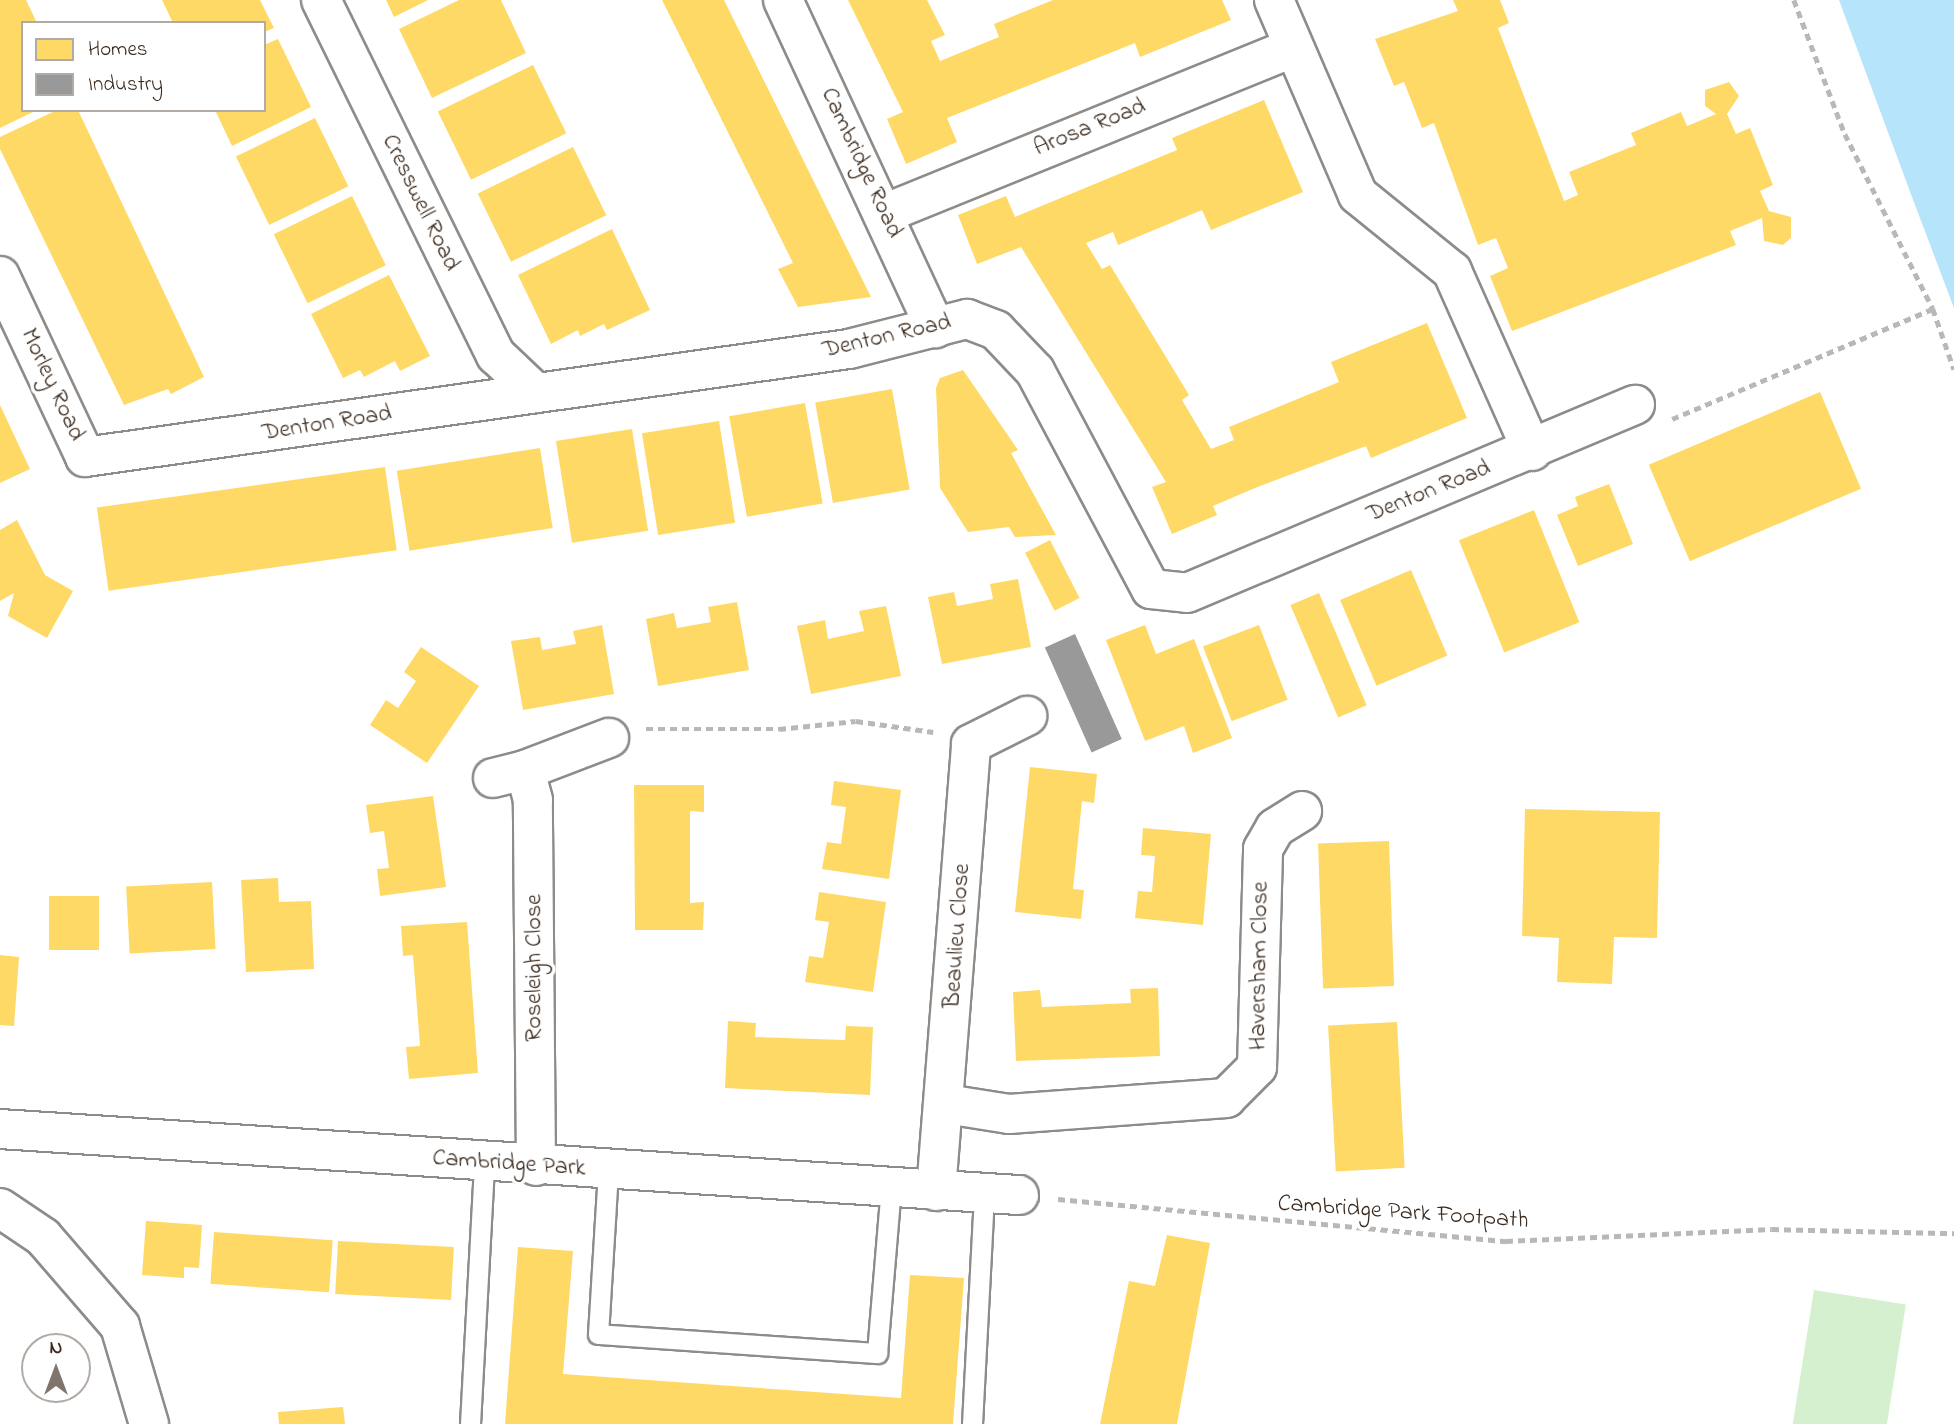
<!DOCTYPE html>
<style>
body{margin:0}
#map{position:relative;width:1954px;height:1424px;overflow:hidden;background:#fff;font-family:"Indie Flower",sans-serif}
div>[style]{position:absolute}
.green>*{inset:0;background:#d4f0ce;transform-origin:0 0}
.water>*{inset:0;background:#b6e4fa}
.homes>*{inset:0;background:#ffd966;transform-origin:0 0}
.industry>*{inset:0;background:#999;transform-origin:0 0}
.path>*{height:4.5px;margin-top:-2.25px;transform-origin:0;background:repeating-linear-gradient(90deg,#b9b8b6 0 7px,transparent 0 12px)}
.roads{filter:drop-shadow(2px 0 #8e8b88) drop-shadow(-2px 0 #8e8b88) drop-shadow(0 2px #8e8b88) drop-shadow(0 -2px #8e8b88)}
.service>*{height:19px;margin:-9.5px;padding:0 9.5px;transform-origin:9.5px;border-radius:9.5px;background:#fff}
.minor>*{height:38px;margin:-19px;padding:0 19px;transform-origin:19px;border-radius:19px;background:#fff}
span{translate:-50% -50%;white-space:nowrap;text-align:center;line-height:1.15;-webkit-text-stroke:7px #fff;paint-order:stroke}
.street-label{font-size:24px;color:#3b2a1e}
.legend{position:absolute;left:21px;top:21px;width:245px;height:91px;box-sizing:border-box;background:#fff;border:2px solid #b1aaa5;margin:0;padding:9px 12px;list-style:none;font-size:21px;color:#3b2a1e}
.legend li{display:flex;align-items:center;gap:14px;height:35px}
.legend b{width:35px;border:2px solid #b1aaa5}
.north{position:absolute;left:21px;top:1333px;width:70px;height:70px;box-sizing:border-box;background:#fff;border:2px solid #b1aaa5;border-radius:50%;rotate:0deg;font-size:19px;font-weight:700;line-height:28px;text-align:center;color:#3b2a1e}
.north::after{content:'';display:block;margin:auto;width:24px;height:32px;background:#80756d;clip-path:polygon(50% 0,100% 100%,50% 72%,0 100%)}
</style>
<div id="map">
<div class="green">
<i style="left:1814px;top:1290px;width:93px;height:136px;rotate:9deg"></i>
</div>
<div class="water">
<i style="clip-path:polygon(1839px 0,1954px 0,1954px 308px,1912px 197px)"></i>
</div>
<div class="homes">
<i style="clip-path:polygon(0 0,26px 0,37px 23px,23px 23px,23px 110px,37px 110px,0 128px)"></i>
<i style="clip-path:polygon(162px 0,260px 0,274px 28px,264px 32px,264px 23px,173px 23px)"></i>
<i style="clip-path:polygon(386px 0,428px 0,394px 17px)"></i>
<i style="clip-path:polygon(459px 0,501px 0,526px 53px,432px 98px,399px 29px)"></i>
<i style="clip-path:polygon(662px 0,724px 0,871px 297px,798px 307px,778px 269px,793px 263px)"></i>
<i style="clip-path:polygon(848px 0,927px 0,945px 35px,931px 41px,940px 61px,999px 37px,994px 24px,1053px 0,1222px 0,1231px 20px,1140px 57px,1135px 43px,947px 118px,957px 142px,906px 164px,887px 119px,903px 112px)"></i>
<i style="clip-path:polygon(1453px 0,1500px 0,1509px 23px,1498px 28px,1564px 201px,1578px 195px,1569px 172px,1636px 145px,1631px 133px,1681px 112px,1687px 126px,1716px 114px,1705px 106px,1705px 90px,1729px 82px,1739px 96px,1727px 114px,1736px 134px,1750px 128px,1773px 185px,1760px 191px,1769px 211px,1791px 217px,1791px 238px,1783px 245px,1764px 241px,1762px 218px,1730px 231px,1736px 245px,1512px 331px,1490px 276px,1508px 268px,1496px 238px,1478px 245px,1434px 123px,1422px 128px,1404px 82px,1394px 86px,1375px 39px,1458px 11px)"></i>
<i style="clip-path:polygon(278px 39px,311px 107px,232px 146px,215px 110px,264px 110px,264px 45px)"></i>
<i style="left:533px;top:65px;width:76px;height:106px;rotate:64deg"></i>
<i style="clip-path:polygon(1264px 100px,1303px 192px,1211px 230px,1202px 210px,1118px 245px,1113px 232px,1086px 243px,1102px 269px,1110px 265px,1189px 395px,1182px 400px,1211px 449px,1234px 440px,1229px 427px,1339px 382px,1331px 362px,1427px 323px,1467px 418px,1371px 458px,1366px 446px,1255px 488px,1213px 506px,1217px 515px,1172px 534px,1152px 487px,1166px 482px,1021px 247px,977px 264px,958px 215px,1006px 196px,1015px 217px,1177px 150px,1172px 138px)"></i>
<i style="clip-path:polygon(57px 110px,78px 110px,204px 377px,171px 394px,168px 389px,124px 405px,0 149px,0 137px)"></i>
<i style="left:315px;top:118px;width:76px;height:88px;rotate:64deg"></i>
<i style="left:573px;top:147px;width:76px;height:106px;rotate:64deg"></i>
<i style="left:352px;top:196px;width:77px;height:87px;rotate:64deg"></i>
<i style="clip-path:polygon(612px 229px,650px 310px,607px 330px,604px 324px,580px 336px,578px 330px,551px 344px,518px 275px)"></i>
<i style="clip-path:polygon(389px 275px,430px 356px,400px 371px,395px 361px,364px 377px,360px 370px,343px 378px,311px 314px)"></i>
<i style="clip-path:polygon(963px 370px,1018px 450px,1011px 453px,1056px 535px,1015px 537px,1009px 527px,968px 532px,940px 488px,936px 388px,940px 378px)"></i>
<i style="left:892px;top:389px;width:102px;height:78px;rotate:80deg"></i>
<i style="left:1820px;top:392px;width:105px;height:186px;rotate:67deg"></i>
<i style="left:805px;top:403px;width:102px;height:77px;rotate:80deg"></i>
<i style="clip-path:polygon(0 405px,30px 469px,0 483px)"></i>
<i style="left:719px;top:421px;width:103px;height:78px;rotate:81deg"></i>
<i style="left:632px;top:429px;width:103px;height:77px;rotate:81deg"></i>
<i style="left:540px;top:448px;width:81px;height:145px;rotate:81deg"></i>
<i style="left:385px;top:467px;width:84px;height:291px;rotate:82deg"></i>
<i style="clip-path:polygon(1609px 484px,1633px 544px,1578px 566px,1557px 515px,1578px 506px,1575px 497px)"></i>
<i style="left:1534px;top:510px;width:121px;height:81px;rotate:68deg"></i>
<i style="clip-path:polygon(17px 520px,45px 575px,73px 591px,47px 638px,8px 616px,14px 593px,0 601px,0 530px)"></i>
<i style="left:1050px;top:540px;width:65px;height:28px;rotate:63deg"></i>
<i style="left:1411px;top:570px;width:93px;height:77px;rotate:67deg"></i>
<i style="clip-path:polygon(1018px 579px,1031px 647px,942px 664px,928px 597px,954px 592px,957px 606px,993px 599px,990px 584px)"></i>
<i style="left:1319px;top:593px;width:122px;height:31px;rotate:67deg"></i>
<i style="clip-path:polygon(737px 602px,749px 670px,658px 686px,646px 619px,674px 613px,677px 628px,711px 622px,708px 607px)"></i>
<i style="clip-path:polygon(886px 606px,901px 676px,811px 694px,797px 626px,825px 620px,828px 639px,864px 631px,859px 611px)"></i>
<i style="clip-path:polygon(602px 625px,614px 694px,523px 710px,511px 641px,540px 637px,542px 650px,576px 644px,573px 631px)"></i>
<i style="clip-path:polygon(1145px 625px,1156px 654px,1194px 639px,1232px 738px,1193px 753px,1184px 726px,1145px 741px,1106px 640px)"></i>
<i style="left:1259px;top:625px;width:80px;height:60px;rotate:69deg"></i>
<i style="clip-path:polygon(421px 647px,479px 686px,427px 763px,370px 725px,386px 700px,398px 708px,416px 681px,404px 672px)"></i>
<i style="clip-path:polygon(1030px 767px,1097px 774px,1094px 803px,1082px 801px,1073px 889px,1084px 890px,1081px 919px,1015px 912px)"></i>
<i style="clip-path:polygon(834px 781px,901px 790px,889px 879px,822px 869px,827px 842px,841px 844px,846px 807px,831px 805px)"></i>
<i style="clip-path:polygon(634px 785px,704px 785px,704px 812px,690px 811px,690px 903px,704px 902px,703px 930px,635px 930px)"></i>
<i style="clip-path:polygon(433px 796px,446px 887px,380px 896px,377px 869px,389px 868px,384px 831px,370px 833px,366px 805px)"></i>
<i style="clip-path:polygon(1525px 809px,1660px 812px,1657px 938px,1614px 937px,1612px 984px,1557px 982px,1559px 938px,1522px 936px)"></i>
<i style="clip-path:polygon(1143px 828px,1211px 834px,1203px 925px,1135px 918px,1138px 891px,1152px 892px,1155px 856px,1141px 855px)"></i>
<i style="left:1389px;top:841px;width:145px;height:71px;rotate:88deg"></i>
<i style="clip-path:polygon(278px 878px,279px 902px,311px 901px,314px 969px,246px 972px,241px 880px)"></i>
<i style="left:212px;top:882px;width:67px;height:86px;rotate:87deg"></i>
<i style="clip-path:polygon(819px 892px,886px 902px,873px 992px,805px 982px,809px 956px,823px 958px,829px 922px,815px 920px)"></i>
<i style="left:49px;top:896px;width:50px;height:54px"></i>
<i style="clip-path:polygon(467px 922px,478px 1073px,409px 1079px,406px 1047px,420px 1046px,413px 955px,403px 956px,401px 926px)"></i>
<i style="clip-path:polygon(0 955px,19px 957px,14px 1026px,0 1025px)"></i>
<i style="clip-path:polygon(1158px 988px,1160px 1056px,1016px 1061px,1013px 992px,1040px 990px,1042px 1007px,1131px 1003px,1130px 989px)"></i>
<i style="clip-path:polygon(728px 1021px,756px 1023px,755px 1037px,845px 1040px,846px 1026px,873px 1027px,870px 1095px,725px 1088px)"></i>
<i style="left:1397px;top:1022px;width:146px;height:69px;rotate:87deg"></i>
<i style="clip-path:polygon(146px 1221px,202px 1225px,199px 1268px,184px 1267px,184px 1278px,142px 1275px)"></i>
<i style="left:214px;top:1232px;width:119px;height:52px;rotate:4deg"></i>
<i style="clip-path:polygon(1167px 1235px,1210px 1243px,1177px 1424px,1100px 1424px,1129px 1281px,1155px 1286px)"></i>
<i style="left:338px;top:1241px;width:116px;height:53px;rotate:3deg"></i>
<i style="clip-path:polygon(518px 1247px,573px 1251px,563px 1374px,901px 1398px,910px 1275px,964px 1278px,953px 1424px,505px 1424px)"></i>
<i style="clip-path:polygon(343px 1407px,345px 1424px,279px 1424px,278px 1412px)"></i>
</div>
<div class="industry">
<i style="left:1075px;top:634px;width:115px;height:33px;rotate:66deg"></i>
</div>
<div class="path">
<i style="left:1794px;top:0;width:143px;rotate:69.2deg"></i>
<i style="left:1845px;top:134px;width:196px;rotate:63.3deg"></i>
<i style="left:1933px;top:309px;width:64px;rotate:70.7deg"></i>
<i style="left:1672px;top:419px;width:283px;rotate:-22.9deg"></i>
<i style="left:646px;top:729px;width:133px"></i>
<i style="left:779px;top:729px;width:77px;rotate:-5.9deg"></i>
<i style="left:856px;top:721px;width:78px;rotate:8.1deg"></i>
<i style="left:1058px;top:1199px;width:450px;rotate:5.4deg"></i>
<i style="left:1506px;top:1241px;width:266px;rotate:-2.6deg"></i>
<i style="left:1772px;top:1229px;width:182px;rotate:1.3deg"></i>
</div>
<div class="roads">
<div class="service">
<i style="left:608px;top:1171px;width:163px;rotate:93.5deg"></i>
<i style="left:598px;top:1334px;width:280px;rotate:3.9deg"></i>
<i style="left:877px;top:1353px;width:166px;rotate:-85.2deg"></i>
<i style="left:470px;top:1424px;width:262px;rotate:-86.9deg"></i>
<i style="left:972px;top:1424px;width:231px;rotate:-87deg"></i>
</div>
<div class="minor">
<i style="left:321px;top:0;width:396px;rotate:63.8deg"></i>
<i style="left:496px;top:355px;width:55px;rotate:43.5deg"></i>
<i style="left:783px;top:0;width:362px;rotate:65.1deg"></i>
<i style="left:1274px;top:0;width:212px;rotate:66.7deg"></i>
<i style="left:1358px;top:195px;width:121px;rotate:39deg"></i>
<i style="left:1452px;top:271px;width:197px;rotate:66deg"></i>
<i style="left:886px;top:213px;width:440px;rotate:-22.1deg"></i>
<i style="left:0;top:276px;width:200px;rotate:64.8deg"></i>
<i style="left:85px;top:457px;width:772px;rotate:-8.05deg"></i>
<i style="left:849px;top:349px;width:122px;rotate:-14.3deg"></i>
<i style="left:967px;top:319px;width:31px;rotate:21deg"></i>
<i style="left:996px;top:330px;width:57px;rotate:46.4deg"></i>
<i style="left:1035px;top:371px;width:247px;rotate:62deg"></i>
<i style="left:1151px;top:589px;width:36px;rotate:6deg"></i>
<i style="left:1187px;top:593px;width:486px;rotate:-22.8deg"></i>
<i style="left:493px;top:778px;width:33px;rotate:-14deg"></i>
<i style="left:946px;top:1104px;width:64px;rotate:9deg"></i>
<i style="left:1009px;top:1114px;width:218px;rotate:-4.2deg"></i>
<i style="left:1226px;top:1098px;width:44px;rotate:-45deg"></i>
<i style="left:1257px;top:1067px;width:218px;rotate:-88.4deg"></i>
<i style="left:1263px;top:849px;width:24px;rotate:-60deg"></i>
<i style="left:1275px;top:828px;width:32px;rotate:-32deg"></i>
<i style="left:0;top:1129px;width:1021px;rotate:3.71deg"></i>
<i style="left:536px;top:1166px;width:366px;rotate:-90.5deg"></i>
<i style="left:533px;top:800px;width:31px;rotate:-105deg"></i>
<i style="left:525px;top:770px;width:90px;rotate:-20.9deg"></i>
<i style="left:936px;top:1191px;width:448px;rotate:-85.5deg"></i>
<i style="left:971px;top:744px;width:63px;rotate:-26.6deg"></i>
<i style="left:0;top:1208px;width:52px;rotate:34deg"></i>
<i style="left:43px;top:1237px;width:118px;rotate:49.1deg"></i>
<i style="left:120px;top:1326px;width:102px;rotate:73.5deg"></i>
</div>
</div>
<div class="street-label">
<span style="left:1090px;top:128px;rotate:-22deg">Arosa Road</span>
<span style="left:861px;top:163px;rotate:65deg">Cambridge Road</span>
<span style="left:420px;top:203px;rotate:64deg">Cresswell Road</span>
<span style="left:887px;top:337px;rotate:-13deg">Denton Road</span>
<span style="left:52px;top:385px;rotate:65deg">Morley Road</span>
<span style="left:327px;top:424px;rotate:-9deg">Denton Road</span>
<span style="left:1429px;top:492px;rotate:-22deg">Denton Road</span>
<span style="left:958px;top:936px;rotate:-86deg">Beaulieu Close</span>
<span style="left:1260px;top:966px;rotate:-89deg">Haversham Close</span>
<span style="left:535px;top:968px;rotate:-90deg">Roseleigh Close</span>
<span style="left:509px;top:1164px;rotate:4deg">Cambridge Park</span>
<span style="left:1403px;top:1213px;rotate:4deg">Cambridge Park Footpath</span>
</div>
<ul class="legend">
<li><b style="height:19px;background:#ffd966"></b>Homes</li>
<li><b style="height:19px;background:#999"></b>Industry</li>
</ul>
<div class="north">N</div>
</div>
